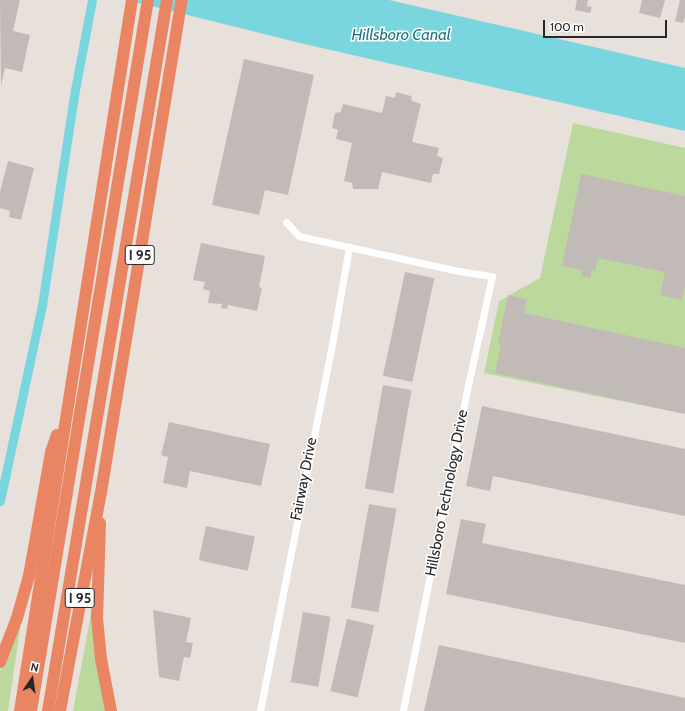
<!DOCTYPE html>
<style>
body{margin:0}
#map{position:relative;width:685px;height:711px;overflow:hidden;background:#e8e0da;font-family:Cabin,sans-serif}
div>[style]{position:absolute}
.green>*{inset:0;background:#bcd99d}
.water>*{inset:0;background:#79d6df}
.canal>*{height:9px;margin:-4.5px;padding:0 4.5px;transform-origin:4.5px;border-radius:4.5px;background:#79d6df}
.building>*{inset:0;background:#c1bab7;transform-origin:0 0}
.minor>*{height:7px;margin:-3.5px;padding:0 3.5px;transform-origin:3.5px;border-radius:3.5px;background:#fff}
.motorway>*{height:12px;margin:-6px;padding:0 6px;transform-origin:6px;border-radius:6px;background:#ea8563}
span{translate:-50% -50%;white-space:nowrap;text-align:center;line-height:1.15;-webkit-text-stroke:3px #fff;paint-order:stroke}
.shield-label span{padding:1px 3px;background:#fff;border:1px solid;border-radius:3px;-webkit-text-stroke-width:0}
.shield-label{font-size:14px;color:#272727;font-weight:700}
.street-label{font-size:15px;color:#272727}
.water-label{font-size:16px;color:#1c7586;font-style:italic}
.north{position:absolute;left:12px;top:659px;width:40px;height:40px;-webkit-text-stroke:3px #fff;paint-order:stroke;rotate:13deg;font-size:11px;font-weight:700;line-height:16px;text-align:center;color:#272727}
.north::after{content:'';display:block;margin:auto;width:14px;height:18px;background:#272727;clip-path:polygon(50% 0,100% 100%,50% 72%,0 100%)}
.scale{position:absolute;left:543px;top:20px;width:124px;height:18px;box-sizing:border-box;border:2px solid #272727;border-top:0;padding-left:5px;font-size:12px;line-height:14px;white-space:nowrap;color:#272727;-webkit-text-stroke:3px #fff;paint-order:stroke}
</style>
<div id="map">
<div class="green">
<i style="clip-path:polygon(573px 123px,685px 148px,685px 414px,484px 373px,499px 301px,540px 278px)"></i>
<i style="clip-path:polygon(92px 608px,107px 711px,73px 711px)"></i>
<i style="clip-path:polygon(21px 622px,8px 711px,0 711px,0 671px)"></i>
</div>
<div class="water">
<i style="clip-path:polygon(127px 0,389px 0,685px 68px,685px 131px,300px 43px)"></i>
</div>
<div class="canal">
<i style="left:0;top:501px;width:200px;rotate:-77.9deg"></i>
<i style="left:42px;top:305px;width:218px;rotate:-81.3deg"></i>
<i style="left:75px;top:90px;width:92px;rotate:-79.3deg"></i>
</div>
<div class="building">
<i style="clip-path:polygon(0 0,20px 0,13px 31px,30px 35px,22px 72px,5px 68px,1px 86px)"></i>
<i style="clip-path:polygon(577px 0,588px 0,587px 6px,592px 7px,590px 13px,575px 10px)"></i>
<i style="clip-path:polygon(642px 0,665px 0,660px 18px,639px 13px)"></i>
<i style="clip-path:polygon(680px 0,685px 0,685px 17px,683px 23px,675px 21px)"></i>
<i style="clip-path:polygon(244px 59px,314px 75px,288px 195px,265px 190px,259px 215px,212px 205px)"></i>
<i style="clip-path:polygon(396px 92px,411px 96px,412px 101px,421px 104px,412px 142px,439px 148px,437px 156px,443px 158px,439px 174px,433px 174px,431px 183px,382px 172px,378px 189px,353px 189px,352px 183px,344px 181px,352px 143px,336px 139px,338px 130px,332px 128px,335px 113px,341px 112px,343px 104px,382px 113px,386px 96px,395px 98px)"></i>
<i style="clip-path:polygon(8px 161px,34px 168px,21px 220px,9px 217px,10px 211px,0 208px,0 192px)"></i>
<i style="clip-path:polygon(581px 174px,685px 196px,685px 286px,682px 300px,660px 295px,665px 272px,598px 258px,595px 271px,592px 270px,590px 278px,581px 276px,582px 270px,562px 266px)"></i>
<i style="clip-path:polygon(201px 243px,265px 256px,260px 282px,259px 287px,262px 288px,257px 311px,228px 305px,227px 309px,221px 308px,222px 304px,208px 303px,210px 291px,203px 289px,205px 282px,193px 280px)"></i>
<i style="left:405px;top:272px;width:30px;height:106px;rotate:12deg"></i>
<i style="clip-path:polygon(508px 295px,527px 299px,524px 313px,685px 348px,685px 414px,495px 373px,501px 345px,498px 344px)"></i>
<i style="left:383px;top:385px;width:29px;height:105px;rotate:10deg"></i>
<i style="clip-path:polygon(482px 406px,685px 449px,685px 516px,493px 476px,490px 491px,466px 486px)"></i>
<i style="clip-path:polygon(169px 422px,270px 444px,261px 486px,190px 471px,187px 488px,163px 483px,168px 457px,161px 455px)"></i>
<i style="left:369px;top:504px;width:28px;height:105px;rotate:10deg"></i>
<i style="clip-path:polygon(461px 519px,486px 524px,482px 543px,685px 585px,685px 643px,446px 594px)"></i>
<i style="left:206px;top:526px;width:50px;height:35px;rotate:12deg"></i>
<i style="clip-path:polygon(153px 610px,191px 618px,186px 642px,193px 643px,190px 658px,184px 657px,179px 681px,159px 677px)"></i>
<i style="left:303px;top:612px;width:28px;height:71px;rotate:10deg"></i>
<i style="left:347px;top:619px;width:28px;height:74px;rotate:13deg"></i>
<i style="clip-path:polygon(439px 645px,685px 698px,685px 711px,424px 711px)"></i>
</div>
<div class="minor">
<i style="left:286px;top:222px;width:19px;rotate:47deg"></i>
<i style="left:299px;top:236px;width:158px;rotate:12.4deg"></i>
<i style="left:453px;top:270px;width:39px;rotate:9deg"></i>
<i style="left:492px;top:276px;width:112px;rotate:102.4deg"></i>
<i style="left:468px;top:385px;width:332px;rotate:101.3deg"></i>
<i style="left:260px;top:711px;width:379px;rotate:-78.9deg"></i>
<i style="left:333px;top:339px;width:93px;rotate:-80.1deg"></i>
</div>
<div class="motorway">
<i style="left:100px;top:523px;width:95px;rotate:91.8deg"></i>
<i style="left:97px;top:618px;width:41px;rotate:84.4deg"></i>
<i style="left:101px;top:659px;width:53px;rotate:79.1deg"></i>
<i style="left:0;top:662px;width:47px;rotate:-68.9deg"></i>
<i style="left:17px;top:618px;width:44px;rotate:-74.1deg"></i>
<i style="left:29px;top:576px;width:126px;rotate:-79.9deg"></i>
<i style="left:51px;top:452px;width:18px;rotate:-71deg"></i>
<i style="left:20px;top:711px;width:720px;rotate:-81.05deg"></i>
<i style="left:31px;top:711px;width:721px;rotate:-80.66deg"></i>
<i style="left:48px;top:711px;width:721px;rotate:-80.5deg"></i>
<i style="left:60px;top:711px;width:229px;rotate:-79.4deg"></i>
<i style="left:102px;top:486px;width:493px;rotate:-80.7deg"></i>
</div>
<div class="shield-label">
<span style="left:140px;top:255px">I 95</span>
<span style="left:80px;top:598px">I 95</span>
</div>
<div class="street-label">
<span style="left:304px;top:479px;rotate:-79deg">Fairway Drive</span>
<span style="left:447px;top:493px;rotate:-79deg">Hillsboro Technology Drive</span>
</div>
<div class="water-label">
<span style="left:401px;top:35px">Hillsboro Canal</span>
</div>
<div class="north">N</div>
<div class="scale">100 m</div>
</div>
